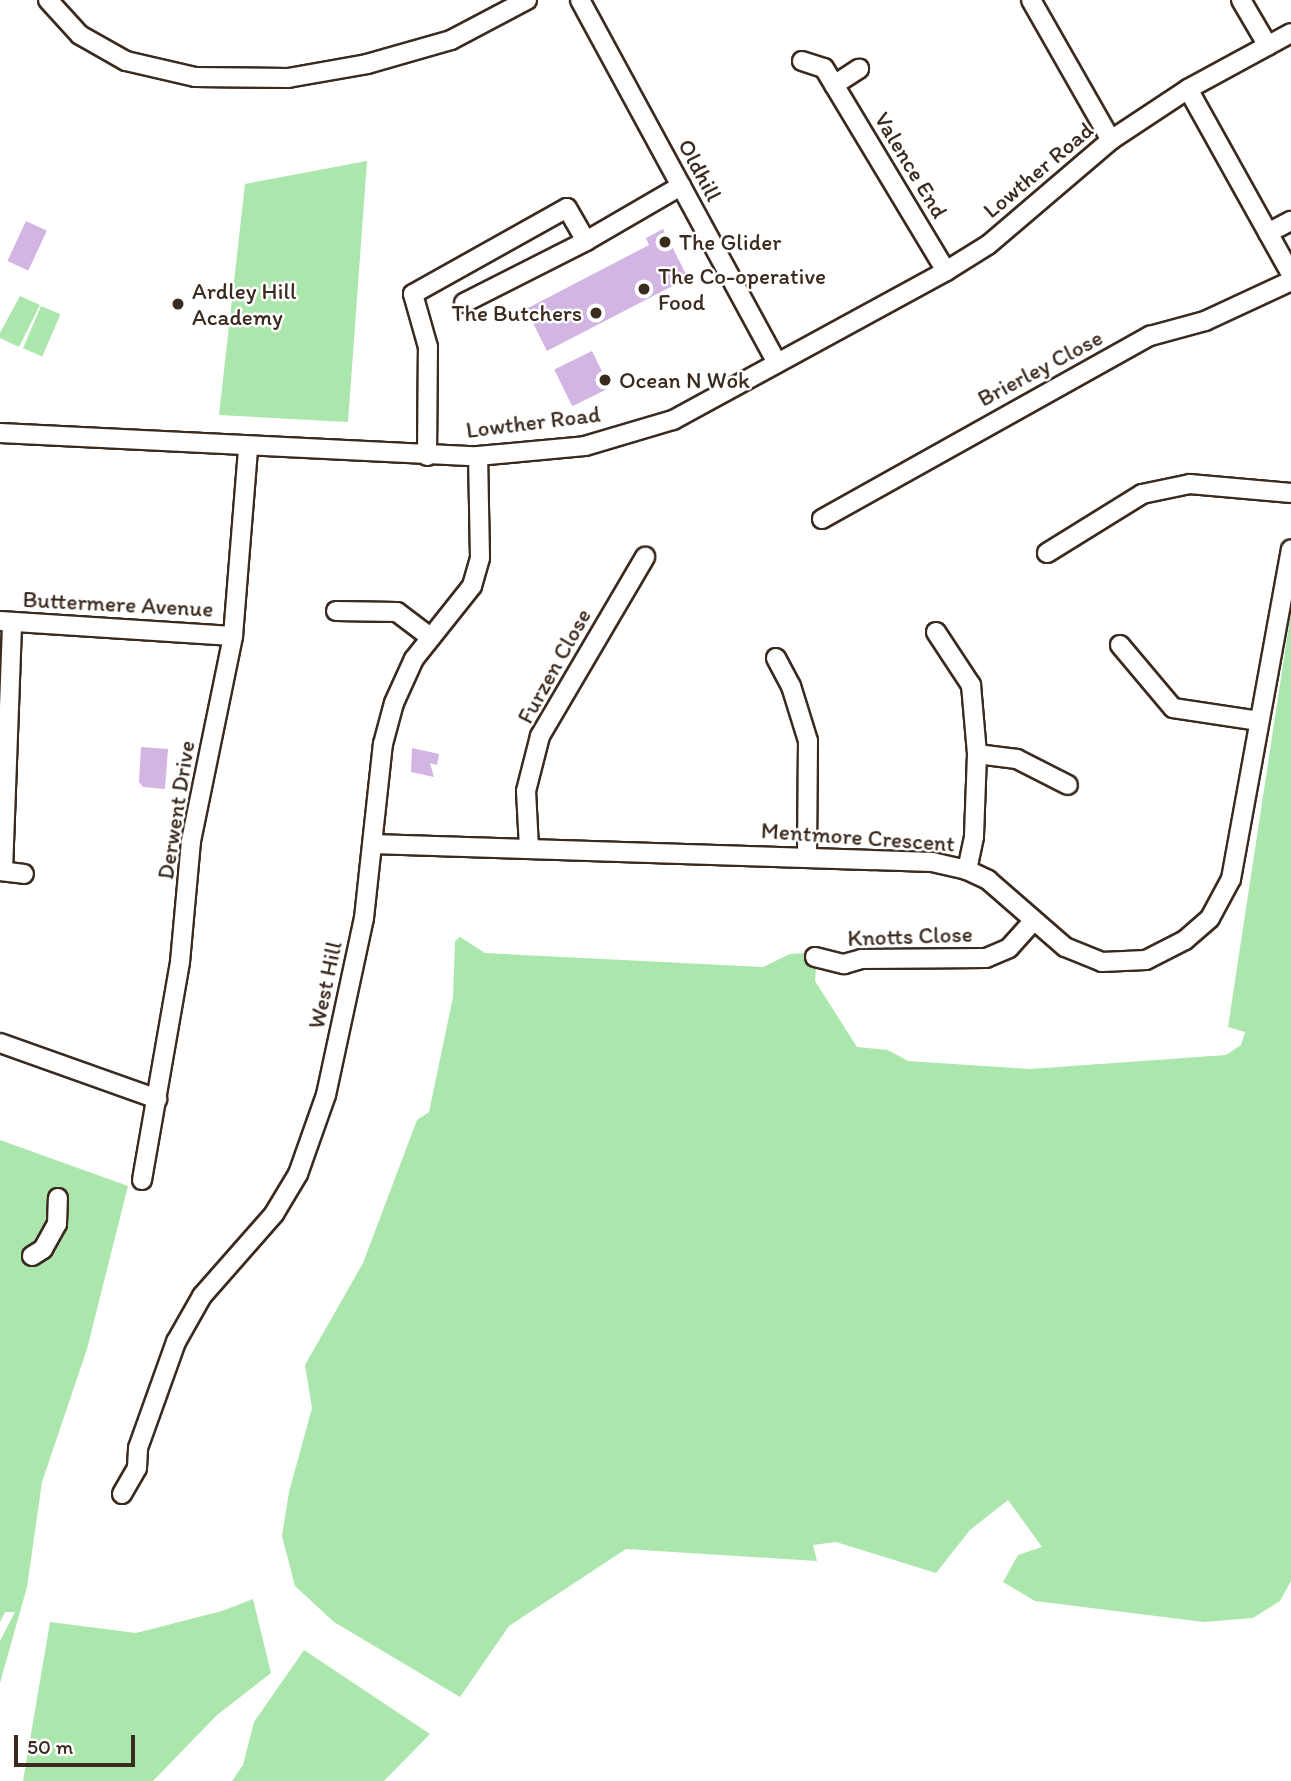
<!DOCTYPE html>
<style>
body{margin:0}
#map{position:relative;width:1291px;height:1781px;overflow:hidden;background:#fff;font-family:Itim,sans-serif}
div>[style]{position:absolute}
.green>*{inset:0;background:#abe7ad;transform-origin:0 0}
.building>*{inset:0;background:#d2b5e2;transform-origin:0 0}
.roads{filter:drop-shadow(2px 0 #3b2a1e) drop-shadow(-2px 0 #3b2a1e) drop-shadow(0 2px #3b2a1e) drop-shadow(0 -2px #3b2a1e)}
.minor>*{height:18px;margin:-9px;padding:0 9px;transform-origin:9px;border-radius:9px;background:#fff}
.dots>*{width:19px;height:19px;translate:-50% -50%;box-sizing:border-box;border:4px solid #fff;border-radius:50%}
span{translate:-50% -50%;white-space:nowrap;text-align:center;line-height:1.15;-webkit-text-stroke:5px #fff;paint-order:stroke}
.street-label{font-size:23px;color:#3b2a1e}
.poi-label{font-size:23px;color:#3b2a1e}
.left{translate:0 -50%;text-align:left}
.right{translate:-100% -50%;text-align:right}
.scale{position:absolute;left:14px;top:1735px;width:121px;height:32px;box-sizing:border-box;border:4px solid #3b2a1e;border-top:0;padding-left:9px;font-size:21px;line-height:24px;white-space:nowrap;color:#3b2a1e;-webkit-text-stroke:5px #fff;paint-order:stroke}
</style>
<div id="map">
<div class="green">
<i style="clip-path:polygon(367px 161px,348px 422px,219px 415px,245px 184px)"></i>
<i style="clip-path:polygon(20px 296px,40px 305px,19px 347px,0 338px,0 333px)"></i>
<i style="left:41px;top:306px;width:21px;height:46px;rotate:23deg"></i>
<i style="clip-path:polygon(1291px 612px,1291px 1581px,1280px 1601px,1253px 1618px,1204px 1622px,1035px 1601px,1003px 1582px,1018px 1555px,1042px 1547px,1008px 1500px,970px 1530px,936px 1573px,836px 1542px,813px 1545px,817px 1561px,626px 1549px,509px 1626px,460px 1697px,334px 1622px,295px 1586px,282px 1536px,289px 1492px,312px 1408px,305px 1365px,363px 1263px,417px 1120px,429px 1112px,453px 997px,455px 941px,460px 937px,485px 953px,763px 967px,790px 954px,807px 953px,807px 961px,816px 969px,815px 981px,857px 1047px,888px 1050px,908px 1061px,1030px 1069px,1226px 1055px,1241px 1045px,1245px 1032px,1228px 1027px)"></i>
<i style="clip-path:polygon(0 1140px,128px 1186px,87px 1349px,42px 1482px,27px 1587px,0 1683px,0 1641px,15px 1612px,5px 1612px,0 1622px)"></i>
<i style="clip-path:polygon(253px 1599px,271px 1673px,217px 1715px,153px 1781px,23px 1781px,50px 1622px,136px 1633px,222px 1611px)"></i>
<i style="clip-path:polygon(304px 1650px,430px 1734px,384px 1781px,232px 1781px,243px 1765px,254px 1722px)"></i>
</div>
<div class="building">
<i style="left:26px;top:221px;width:23px;height:44px;rotate:25deg"></i>
<i style="clip-path:polygon(663px 229px,688px 278px,547px 351px,526px 309px,649px 245px,646px 238px)"></i>
<i style="left:592px;top:351px;width:41px;height:42px;rotate:64deg"></i>
<i style="clip-path:polygon(141px 747px,168px 749px,165px 789px,143px 787px,139px 782px)"></i>
<i style="clip-path:polygon(412px 748px,439px 754px,437px 765px,430px 763px,434px 777px,411px 772px)"></i>
</div>
<div class="roads">
<div class="minor">
<i style="left:48px;top:0;width:47px;rotate:47.6deg"></i>
<i style="left:80px;top:35px;width:53px;rotate:29.5deg"></i>
<i style="left:126px;top:61px;width:71px;rotate:13.1deg"></i>
<i style="left:195px;top:77px;width:93px;rotate:0.6deg"></i>
<i style="left:288px;top:78px;width:80px;rotate:-10deg"></i>
<i style="left:367px;top:64px;width:87px;rotate:-15.9deg"></i>
<i style="left:451px;top:40px;width:86px;rotate:-27.8deg"></i>
<i style="left:580px;top:0;width:413px;rotate:61.5deg"></i>
<i style="left:1031px;top:0;width:161px;rotate:60.3deg"></i>
<i style="left:1241px;top:0;width:53px;rotate:59.6deg"></i>
<i style="left:802px;top:61px;width:23px;rotate:18deg"></i>
<i style="left:824px;top:68px;width:237px;rotate:59deg"></i>
<i style="left:834px;top:85px;width:30px;rotate:-33deg"></i>
<i style="left:1188px;top:89px;width:212px;rotate:60.9deg"></i>
<i style="left:1268px;top:233px;width:26px;rotate:-28deg"></i>
<i style="left:464px;top:303px;width:137px;rotate:-26.9deg"></i>
<i style="left:0;top:433px;width:479px;rotate:2.8deg"></i>
<i style="left:478px;top:456px;width:107px;rotate:-5.3deg"></i>
<i style="left:585px;top:446px;width:92px;rotate:-16.5deg"></i>
<i style="left:673px;top:420px;width:311px;rotate:-28.6deg"></i>
<i style="left:946px;top:271px;width:49px;rotate:-31.8deg"></i>
<i style="left:988px;top:245px;width:162px;rotate:-40.5deg"></i>
<i style="left:1111px;top:140px;width:92px;rotate:-33.5deg"></i>
<i style="left:1188px;top:89px;width:117px;rotate:-28.5deg"></i>
<i style="left:427px;top:456px;width:109px;rotate:-89.5deg"></i>
<i style="left:428px;top:347px;width:55px;rotate:-105.8deg"></i>
<i style="left:413px;top:294px;width:176px;rotate:-29.2deg"></i>
<i style="left:567px;top:208px;width:38px;rotate:60deg"></i>
<i style="left:586px;top:241px;width:110px;rotate:-30.1deg"></i>
<i style="left:822px;top:519px;width:376px;rotate:-29.2deg"></i>
<i style="left:1150px;top:336px;width:57px;rotate:-15.3deg"></i>
<i style="left:1205px;top:321px;width:95px;rotate:-24.9deg"></i>
<i style="left:1047px;top:553px;width:112px;rotate:-31.8deg"></i>
<i style="left:1142px;top:494px;width:49px;rotate:-11.8deg"></i>
<i style="left:1190px;top:484px;width:101px;rotate:5.1deg"></i>
<i style="left:336px;top:611px;width:61px;rotate:0.9deg"></i>
<i style="left:397px;top:612px;width:41px;rotate:37.1deg"></i>
<i style="left:0;top:621px;width:233px;rotate:3.7deg"></i>
<i style="left:936px;top:632px;width:64px;rotate:56.6deg"></i>
<i style="left:971px;top:685px;width:69px;rotate:85deg"></i>
<i style="left:977px;top:754px;width:83px;rotate:92.1deg"></i>
<i style="left:974px;top:837px;width:34px;rotate:102deg"></i>
<i style="left:1120px;top:645px;width:82px;rotate:49.9deg"></i>
<i style="left:1173px;top:708px;width:87px;rotate:8.6deg"></i>
<i style="left:776px;top:658px;width:32px;rotate:62deg"></i>
<i style="left:791px;top:686px;width:58px;rotate:72.8deg"></i>
<i style="left:808px;top:741px;width:114px;rotate:90.5deg"></i>
<i style="left:977px;top:754px;width:40px;rotate:7.1deg"></i>
<i style="left:1017px;top:759px;width:57px;rotate:27deg"></i>
<i style="left:372px;top:844px;width:560px;rotate:1.84deg"></i>
<i style="left:932px;top:862px;width:36px;rotate:13deg"></i>
<i style="left:967px;top:870px;width:23px;rotate:25deg"></i>
<i style="left:988px;top:880px;width:102px;rotate:41deg"></i>
<i style="left:1065px;top:947px;width:40px;rotate:22deg"></i>
<i style="left:1102px;top:962px;width:44px;rotate:-2.6deg"></i>
<i style="left:1146px;top:960px;width:44px;rotate:-27.1deg"></i>
<i style="left:1185px;top:940px;width:33px;rotate:-41deg"></i>
<i style="left:1210px;top:918px;width:44px;rotate:-61.7deg"></i>
<i style="left:1231px;top:879px;width:335px;rotate:-79.7deg"></i>
<i style="left:529px;top:848px;width:57px;rotate:-93deg"></i>
<i style="left:526px;top:791px;width:57px;rotate:-75.7deg"></i>
<i style="left:540px;top:736px;width:208px;rotate:-59.6deg"></i>
<i style="left:0;top:871px;width:24px;rotate:7deg"></i>
<i style="left:3px;top:871px;width:248px;rotate:-87.9deg"></i>
<i style="left:815px;top:957px;width:30px;rotate:14deg"></i>
<i style="left:844px;top:964px;width:18px;rotate:-16deg"></i>
<i style="left:861px;top:959px;width:125px;rotate:-0.5deg"></i>
<i style="left:986px;top:958px;width:25px;rotate:-23deg"></i>
<i style="left:1009px;top:948px;width:36px;rotate:-48deg"></i>
<i style="left:0;top:1043px;width:167px;rotate:19.6deg"></i>
<i style="left:142px;top:1180px;width:221px;rotate:-80.1deg"></i>
<i style="left:180px;top:962px;width:121px;rotate:-84.8deg"></i>
<i style="left:191px;top:841px;width:209px;rotate:-78.4deg"></i>
<i style="left:233px;top:636px;width:189px;rotate:-85.4deg"></i>
<i style="left:32px;top:1256px;width:13px;rotate:-32deg"></i>
<i style="left:43px;top:1249px;width:29px;rotate:-61deg"></i>
<i style="left:57px;top:1224px;width:26px;rotate:-88deg"></i>
<i style="left:122px;top:1494px;width:30px;rotate:-60deg"></i>
<i style="left:137px;top:1468px;width:20px;rotate:-87deg"></i>
<i style="left:138px;top:1448px;width:113px;rotate:-70.3deg"></i>
<i style="left:176px;top:1342px;width:53px;rotate:-60.5deg"></i>
<i style="left:202px;top:1296px;width:109px;rotate:-48.7deg"></i>
<i style="left:274px;top:1214px;width:47px;rotate:-59deg"></i>
<i style="left:298px;top:1174px;width:84px;rotate:-70.5deg"></i>
<i style="left:326px;top:1095px;width:181px;rotate:-77.9deg"></i>
<i style="left:364px;top:918px;width:175px;rotate:-83.8deg"></i>
<i style="left:383px;top:744px;width:42px;rotate:-75deg"></i>
<i style="left:394px;top:703px;width:48px;rotate:-65.6deg"></i>
<i style="left:414px;top:659px;width:93px;rotate:-51.5deg"></i>
<i style="left:472px;top:586px;width:29px;rotate:-74deg"></i>
<i style="left:480px;top:558px;width:102px;rotate:-91.1deg"></i>
</div>
</div>
<div class="dots">
<i style="left:665px;top:242px;background:#3b2a1e"></i>
<i style="left:644px;top:289px;background:#3b2a1e"></i>
<i style="left:178px;top:304px;background:#3b2a1e"></i>
<i style="left:596px;top:313px;background:#3b2a1e"></i>
<i style="left:605px;top:380px;background:#3b2a1e"></i>
</div>
<div class="street-label">
<span style="left:911px;top:165px;rotate:59deg">Valence End</span>
<span style="left:700px;top:170px;rotate:62deg">Oldhill</span>
<span style="left:1038px;top:170px;rotate:-40deg">Lowther Road</span>
<span style="left:1040px;top:368px;rotate:-28deg">Brierley Close</span>
<span style="left:533px;top:422px;rotate:-7deg">Lowther Road</span>
<span style="left:118px;top:604px;rotate:3deg">Buttermere Avenue</span>
<span style="left:554px;top:666px;rotate:-61deg">Furzen Close</span>
<span style="left:176px;top:810px;rotate:-81deg">Derwent Drive</span>
<span style="left:858px;top:837px;rotate:4deg">Mentmore Crescent</span>
<span style="left:910px;top:936px;rotate:-2deg">Knotts Close</span>
<span style="left:325px;top:985px;rotate:-78deg">West Hill</span>
</div>
<div class="poi-label">
<span class="left" style="left:679px;top:242px">The Glider</span>
<span class="left" style="left:658px;top:289px">The Co-operative<br>Food</span>
<span class="left" style="left:192px;top:304px">Ardley Hill<br>Academy</span>
<span class="right" style="left:582px;top:313px">The Butchers</span>
<span class="left" style="left:619px;top:380px">Ocean N Wok</span>
</div>
<div class="scale">50 m</div>
</div>
